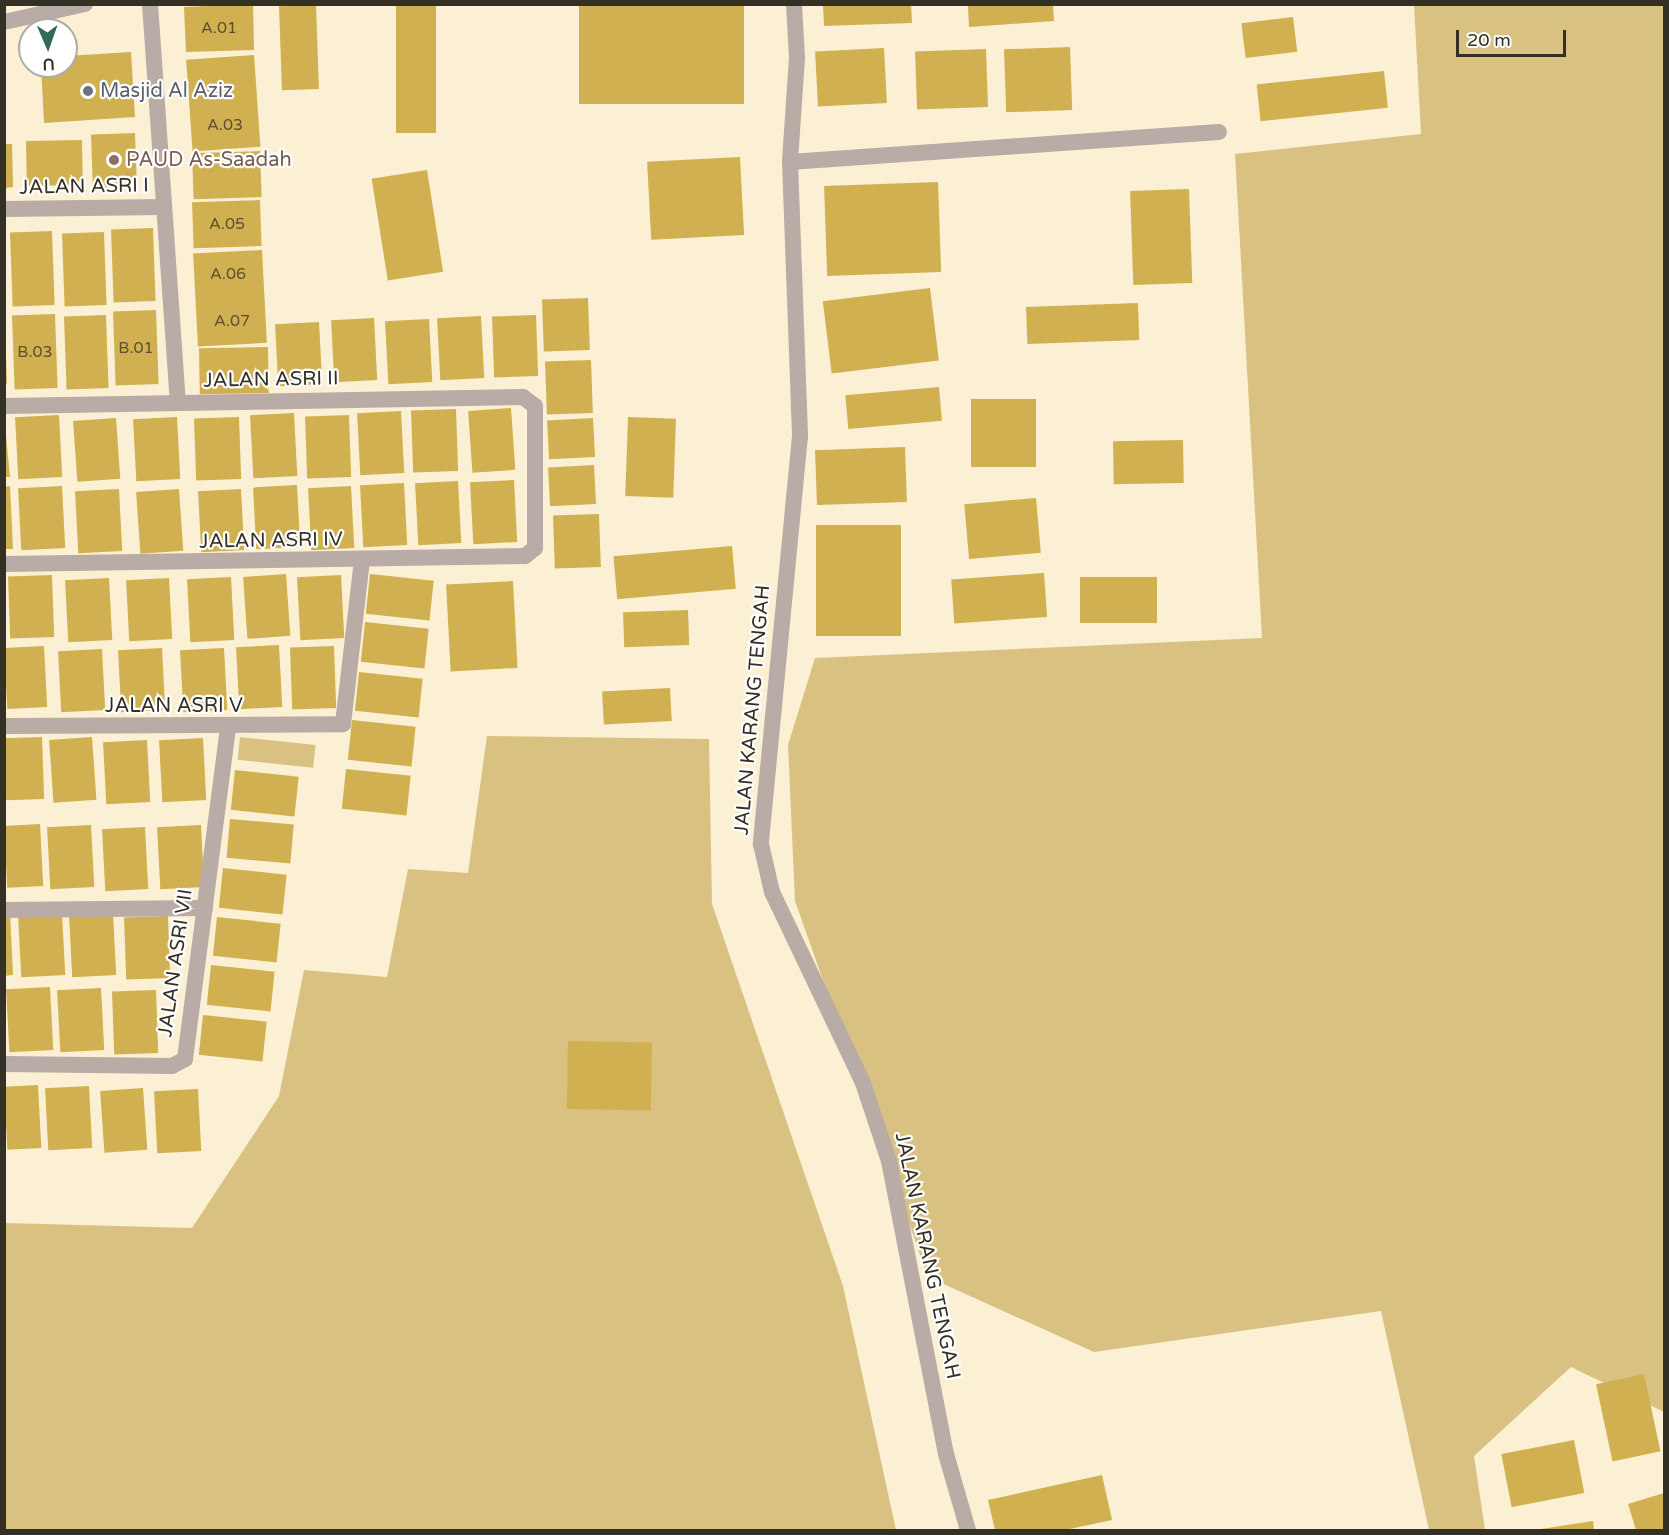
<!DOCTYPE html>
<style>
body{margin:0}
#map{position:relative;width:1669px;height:1535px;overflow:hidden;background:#fbf0d3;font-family:"Varela Round",sans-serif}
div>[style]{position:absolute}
.green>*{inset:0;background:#d9c281;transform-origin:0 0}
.building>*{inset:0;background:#d0b051;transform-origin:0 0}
.minor>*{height:16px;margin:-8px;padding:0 8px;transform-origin:8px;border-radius:8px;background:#b9aba5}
.dots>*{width:16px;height:16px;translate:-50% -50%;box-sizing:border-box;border:3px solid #fff;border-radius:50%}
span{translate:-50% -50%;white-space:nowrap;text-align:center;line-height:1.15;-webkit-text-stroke:4.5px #fff;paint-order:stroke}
.number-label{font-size:16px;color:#5b5030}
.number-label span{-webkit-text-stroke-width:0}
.worship-label{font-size:20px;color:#5b616d}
.left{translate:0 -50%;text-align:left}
.education-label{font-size:20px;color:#785e54}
.street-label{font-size:20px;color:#343025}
.frame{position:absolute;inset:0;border:6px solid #343025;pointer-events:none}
.north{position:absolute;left:18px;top:18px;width:60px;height:60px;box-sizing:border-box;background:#fff;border:2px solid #aeaca8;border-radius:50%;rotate:178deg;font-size:16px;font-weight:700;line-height:24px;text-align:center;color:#343025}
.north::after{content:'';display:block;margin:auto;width:21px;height:27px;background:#326b54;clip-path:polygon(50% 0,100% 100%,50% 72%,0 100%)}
.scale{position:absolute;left:1456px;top:30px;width:110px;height:27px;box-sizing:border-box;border:3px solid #343025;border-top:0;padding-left:8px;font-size:18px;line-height:21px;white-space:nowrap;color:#343025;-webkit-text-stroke:4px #fff;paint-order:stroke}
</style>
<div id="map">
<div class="green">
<i style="clip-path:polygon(1414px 5px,1664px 5px,1664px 1412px,1571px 1367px,1474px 1456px,1485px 1530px,1429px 1530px,1381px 1311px,1094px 1352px,928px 1277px,795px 901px,788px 745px,815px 658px,1262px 638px,1235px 154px,1421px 134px)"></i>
<i style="clip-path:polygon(487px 736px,709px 739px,712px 904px,843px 1286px,896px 1530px,5px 1530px,5px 1223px,192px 1228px,279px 1096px,304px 970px,387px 977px,408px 869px,468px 873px)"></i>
<i style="left:240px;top:737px;width:76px;height:23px;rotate:6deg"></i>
</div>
<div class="building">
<i style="clip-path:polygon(249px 4px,253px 4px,254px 50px,186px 52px,184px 7px)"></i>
<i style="clip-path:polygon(823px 4px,911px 4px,912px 23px,824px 26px)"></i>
<i style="left:316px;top:5px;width:84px;height:37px;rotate:88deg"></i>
<i style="left:396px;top:5px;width:40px;height:128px"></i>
<i style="left:579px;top:5px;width:165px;height:99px"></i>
<i style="clip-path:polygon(968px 5px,1053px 5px,1054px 21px,969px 27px)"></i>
<i style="left:1293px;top:17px;width:35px;height:52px;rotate:83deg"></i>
<i style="left:1070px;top:47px;width:63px;height:66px;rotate:88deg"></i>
<i style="left:884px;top:48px;width:55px;height:69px;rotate:87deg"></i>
<i style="left:986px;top:49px;width:58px;height:71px;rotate:88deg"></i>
<i style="clip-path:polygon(131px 52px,135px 117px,44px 123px,41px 66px,66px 66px,66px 56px)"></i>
<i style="left:254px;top:55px;width:92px;height:68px;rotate:86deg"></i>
<i style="left:1384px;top:71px;width:37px;height:128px;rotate:84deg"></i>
<i style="left:135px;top:133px;width:54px;height:44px;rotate:88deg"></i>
<i style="left:82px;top:140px;width:45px;height:56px;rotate:89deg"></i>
<i style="clip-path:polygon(5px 144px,12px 144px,13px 187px,5px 188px)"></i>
<i style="left:260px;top:151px;width:46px;height:68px;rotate:88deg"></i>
<i style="left:740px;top:157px;width:78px;height:93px;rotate:87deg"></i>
<i style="left:427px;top:170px;width:103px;height:56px;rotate:81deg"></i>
<i style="left:938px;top:182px;width:90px;height:114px;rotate:88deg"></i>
<i style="left:1189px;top:189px;width:94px;height:59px;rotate:88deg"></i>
<i style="left:260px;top:200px;width:46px;height:68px;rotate:88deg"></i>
<i style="left:153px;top:228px;width:73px;height:42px;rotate:88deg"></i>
<i style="left:52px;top:231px;width:74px;height:42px;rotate:88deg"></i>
<i style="left:104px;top:232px;width:73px;height:42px;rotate:88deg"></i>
<i style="left:262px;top:250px;width:93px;height:69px;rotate:87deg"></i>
<i style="left:930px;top:288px;width:73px;height:108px;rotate:83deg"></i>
<i style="left:588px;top:298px;width:52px;height:46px;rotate:88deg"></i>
<i style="left:1138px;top:303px;width:37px;height:112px;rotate:88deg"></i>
<i style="left:156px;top:310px;width:74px;height:43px;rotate:88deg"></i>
<i style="left:55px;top:314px;width:74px;height:43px;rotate:88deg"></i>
<i style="left:106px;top:315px;width:73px;height:42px;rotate:88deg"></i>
<i style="left:536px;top:315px;width:61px;height:44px;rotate:88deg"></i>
<i style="left:481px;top:316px;width:62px;height:44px;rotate:87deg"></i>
<i style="left:374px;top:318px;width:62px;height:43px;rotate:87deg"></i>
<i style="left:429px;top:319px;width:63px;height:44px;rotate:87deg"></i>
<i style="left:319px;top:322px;width:62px;height:44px;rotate:87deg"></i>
<i style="left:268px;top:347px;width:46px;height:69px;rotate:89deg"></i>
<i style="clip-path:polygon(4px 355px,6px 355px,7px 384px,4px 384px)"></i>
<i style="left:591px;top:360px;width:53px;height:46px;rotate:88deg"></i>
<i style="left:939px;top:387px;width:34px;height:94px;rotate:85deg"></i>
<i style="left:971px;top:399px;width:65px;height:68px"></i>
<i style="left:511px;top:408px;width:62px;height:43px;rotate:86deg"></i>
<i style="left:456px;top:409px;width:62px;height:45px;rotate:88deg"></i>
<i style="left:401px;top:411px;width:62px;height:44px;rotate:87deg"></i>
<i style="left:294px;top:413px;width:63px;height:44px;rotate:87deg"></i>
<i style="clip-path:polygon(4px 415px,10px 477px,4px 477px)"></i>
<i style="left:59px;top:415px;width:62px;height:44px;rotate:87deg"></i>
<i style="left:349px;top:415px;width:62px;height:44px;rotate:88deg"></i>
<i style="left:177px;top:417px;width:62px;height:44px;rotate:87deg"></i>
<i style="left:239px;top:417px;width:62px;height:45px;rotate:88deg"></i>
<i style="left:628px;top:417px;width:48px;height:79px;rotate:2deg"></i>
<i style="left:116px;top:418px;width:61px;height:43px;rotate:86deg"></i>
<i style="left:593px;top:418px;width:39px;height:46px;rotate:87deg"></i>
<i style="left:1183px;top:440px;width:43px;height:70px;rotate:89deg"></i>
<i style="left:905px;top:447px;width:55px;height:90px;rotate:88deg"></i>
<i style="left:594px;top:465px;width:39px;height:46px;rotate:87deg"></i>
<i style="left:514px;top:480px;width:62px;height:44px;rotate:87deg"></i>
<i style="left:458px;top:481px;width:62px;height:43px;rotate:87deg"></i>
<i style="left:404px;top:483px;width:62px;height:44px;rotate:87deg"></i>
<i style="left:297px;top:485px;width:62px;height:44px;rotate:87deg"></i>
<i style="clip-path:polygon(10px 486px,13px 549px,4px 549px,4px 487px)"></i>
<i style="left:62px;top:486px;width:62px;height:44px;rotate:87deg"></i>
<i style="left:351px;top:486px;width:62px;height:43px;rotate:87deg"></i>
<i style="left:119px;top:489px;width:62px;height:44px;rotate:87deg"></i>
<i style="left:179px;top:489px;width:62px;height:43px;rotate:86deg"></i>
<i style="left:241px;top:489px;width:61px;height:43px;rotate:87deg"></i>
<i style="left:1036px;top:498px;width:55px;height:72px;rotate:85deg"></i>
<i style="left:599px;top:514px;width:53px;height:46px;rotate:88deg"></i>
<i style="left:901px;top:525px;width:111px;height:85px;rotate:90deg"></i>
<i style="left:732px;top:546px;width:43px;height:119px;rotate:85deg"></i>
<i style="left:1044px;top:573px;width:44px;height:93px;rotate:86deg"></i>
<i style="left:286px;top:574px;width:62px;height:43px;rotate:86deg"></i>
<i style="left:370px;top:574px;width:64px;height:40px;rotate:6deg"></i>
<i style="left:52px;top:575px;width:62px;height:44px;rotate:88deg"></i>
<i style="left:341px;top:575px;width:63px;height:44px;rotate:87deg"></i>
<i style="left:231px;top:577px;width:63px;height:44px;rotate:87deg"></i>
<i style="left:1080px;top:577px;width:77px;height:46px"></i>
<i style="left:109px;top:578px;width:62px;height:44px;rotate:87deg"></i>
<i style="left:169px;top:578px;width:61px;height:43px;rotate:87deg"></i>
<i style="left:513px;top:581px;width:87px;height:67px;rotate:87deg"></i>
<i style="left:688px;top:610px;width:35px;height:65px;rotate:88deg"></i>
<i style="left:365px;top:622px;width:64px;height:40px;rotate:6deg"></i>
<i style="left:279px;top:645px;width:62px;height:43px;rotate:87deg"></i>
<i style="left:44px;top:646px;width:61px;height:40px;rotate:87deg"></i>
<i style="left:334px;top:646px;width:62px;height:44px;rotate:88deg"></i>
<i style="left:162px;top:648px;width:62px;height:44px;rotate:87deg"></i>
<i style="left:224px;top:648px;width:62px;height:44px;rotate:87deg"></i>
<i style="left:102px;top:649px;width:61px;height:44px;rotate:87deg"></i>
<i style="left:359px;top:672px;width:64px;height:39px;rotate:6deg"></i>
<i style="left:670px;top:688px;width:33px;height:68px;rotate:87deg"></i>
<i style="left:352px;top:720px;width:64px;height:40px;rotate:6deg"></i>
<i style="left:42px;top:737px;width:62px;height:38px;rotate:88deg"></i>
<i style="left:92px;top:737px;width:63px;height:43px;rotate:86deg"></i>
<i style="left:203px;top:738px;width:62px;height:44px;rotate:87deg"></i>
<i style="left:147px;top:740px;width:62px;height:44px;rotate:87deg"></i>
<i style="left:346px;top:769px;width:65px;height:40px;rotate:6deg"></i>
<i style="left:235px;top:770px;width:64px;height:40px;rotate:6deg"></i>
<i style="left:230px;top:819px;width:64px;height:39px;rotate:5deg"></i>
<i style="left:40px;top:824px;width:62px;height:36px;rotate:87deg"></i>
<i style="left:91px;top:825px;width:62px;height:44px;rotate:87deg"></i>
<i style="left:201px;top:825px;width:62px;height:44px;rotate:87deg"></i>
<i style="left:145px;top:827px;width:62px;height:43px;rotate:87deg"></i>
<i style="left:223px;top:868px;width:64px;height:40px;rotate:6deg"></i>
<i style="clip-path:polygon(4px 913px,10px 913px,13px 975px,4px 976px)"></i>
<i style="left:62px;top:913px;width:62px;height:44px;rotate:87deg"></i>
<i style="left:113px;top:914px;width:61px;height:44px;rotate:87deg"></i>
<i style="left:168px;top:916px;width:62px;height:44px;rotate:88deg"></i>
<i style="left:217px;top:917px;width:64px;height:39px;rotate:6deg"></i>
<i style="left:211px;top:965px;width:64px;height:40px;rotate:6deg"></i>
<i style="left:50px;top:987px;width:63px;height:44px;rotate:87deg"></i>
<i style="left:101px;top:988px;width:62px;height:44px;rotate:87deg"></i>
<i style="left:156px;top:990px;width:63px;height:44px;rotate:88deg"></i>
<i style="left:203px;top:1015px;width:64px;height:40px;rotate:6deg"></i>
<i style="left:568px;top:1041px;width:84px;height:68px;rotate:1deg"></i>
<i style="left:38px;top:1085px;width:63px;height:34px;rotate:87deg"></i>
<i style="left:89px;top:1086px;width:62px;height:44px;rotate:87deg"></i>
<i style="left:143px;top:1088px;width:62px;height:43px;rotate:86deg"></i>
<i style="left:198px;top:1089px;width:62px;height:44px;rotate:87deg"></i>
<i style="left:1644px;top:1374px;width:79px;height:49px;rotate:78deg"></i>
<i style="left:1574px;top:1440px;width:54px;height:74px;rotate:79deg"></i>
<i style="clip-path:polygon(1102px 1475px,1112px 1520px,1065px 1530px,995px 1530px,988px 1500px)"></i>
<i style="clip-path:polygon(1664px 1493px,1664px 1530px,1636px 1530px,1628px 1504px)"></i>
<i style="clip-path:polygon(1593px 1521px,1594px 1530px,1541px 1530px,1541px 1529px)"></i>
</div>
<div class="minor">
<i style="left:150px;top:4px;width:399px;rotate:86deg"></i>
<i style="left:794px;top:4px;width:54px;rotate:86.8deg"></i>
<i style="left:797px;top:58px;width:104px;rotate:93.9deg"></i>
<i style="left:790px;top:162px;width:274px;rotate:87.9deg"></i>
<i style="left:800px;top:436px;width:410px;rotate:95.5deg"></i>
<i style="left:761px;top:844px;width:49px;rotate:77.1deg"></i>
<i style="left:772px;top:892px;width:212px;rotate:64.5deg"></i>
<i style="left:863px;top:1083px;width:82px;rotate:71.6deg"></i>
<i style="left:889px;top:1161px;width:298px;rotate:79deg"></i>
<i style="left:946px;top:1454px;width:79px;rotate:73.9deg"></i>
<i style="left:4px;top:22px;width:83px;rotate:-12.5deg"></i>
<i style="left:790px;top:162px;width:430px;rotate:-4deg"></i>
<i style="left:4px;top:209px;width:160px;rotate:-0.7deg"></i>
<i style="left:4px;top:406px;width:519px;rotate:-0.99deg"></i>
<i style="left:523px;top:397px;width:15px;rotate:37deg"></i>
<i style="left:535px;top:406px;width:142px;rotate:90deg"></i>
<i style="left:535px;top:548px;width:13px;rotate:141deg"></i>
<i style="left:525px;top:556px;width:521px;rotate:179.12deg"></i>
<i style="left:4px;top:726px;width:339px;rotate:-0.3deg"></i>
<i style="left:343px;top:724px;width:164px;rotate:-83.4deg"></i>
<i style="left:4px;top:910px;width:201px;rotate:-0.6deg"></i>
<i style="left:4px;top:1064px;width:168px;rotate:0.7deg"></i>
<i style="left:172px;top:1066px;width:15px;rotate:-28deg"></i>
<i style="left:185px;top:1059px;width:335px;rotate:-82.6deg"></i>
</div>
<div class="dots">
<i style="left:88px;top:91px;background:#6b7280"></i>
<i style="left:114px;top:160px;background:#8d6e63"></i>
</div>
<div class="number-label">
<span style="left:219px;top:28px">A.01</span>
<span style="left:225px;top:125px">A.03</span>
<span style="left:227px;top:224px">A.05</span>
<span style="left:228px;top:274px">A.06</span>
<span style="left:232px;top:321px">A.07</span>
<span style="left:136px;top:348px">B.01</span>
<span style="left:35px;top:352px">B.03</span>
</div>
<div class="worship-label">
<span class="left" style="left:100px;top:91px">Masjid Al Aziz</span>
</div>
<div class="education-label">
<span class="left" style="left:126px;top:160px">PAUD As-Saadah</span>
</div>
<div class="street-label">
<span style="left:84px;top:187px;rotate:-1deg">JALAN ASRI I</span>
<span style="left:271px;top:380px;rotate:-1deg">JALAN ASRI II</span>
<span style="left:271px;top:541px;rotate:-1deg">JALAN ASRI IV</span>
<span style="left:174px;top:706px">JALAN ASRI V</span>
<span style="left:753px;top:710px;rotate:-85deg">JALAN KARANG TENGAH</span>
<span style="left:176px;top:963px;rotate:-82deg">JALAN ASRI VII</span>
<span style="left:927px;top:1256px;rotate:78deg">JALAN KARANG TENGAH</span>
</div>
<div class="frame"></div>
<div class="north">U</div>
<div class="scale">20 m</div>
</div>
